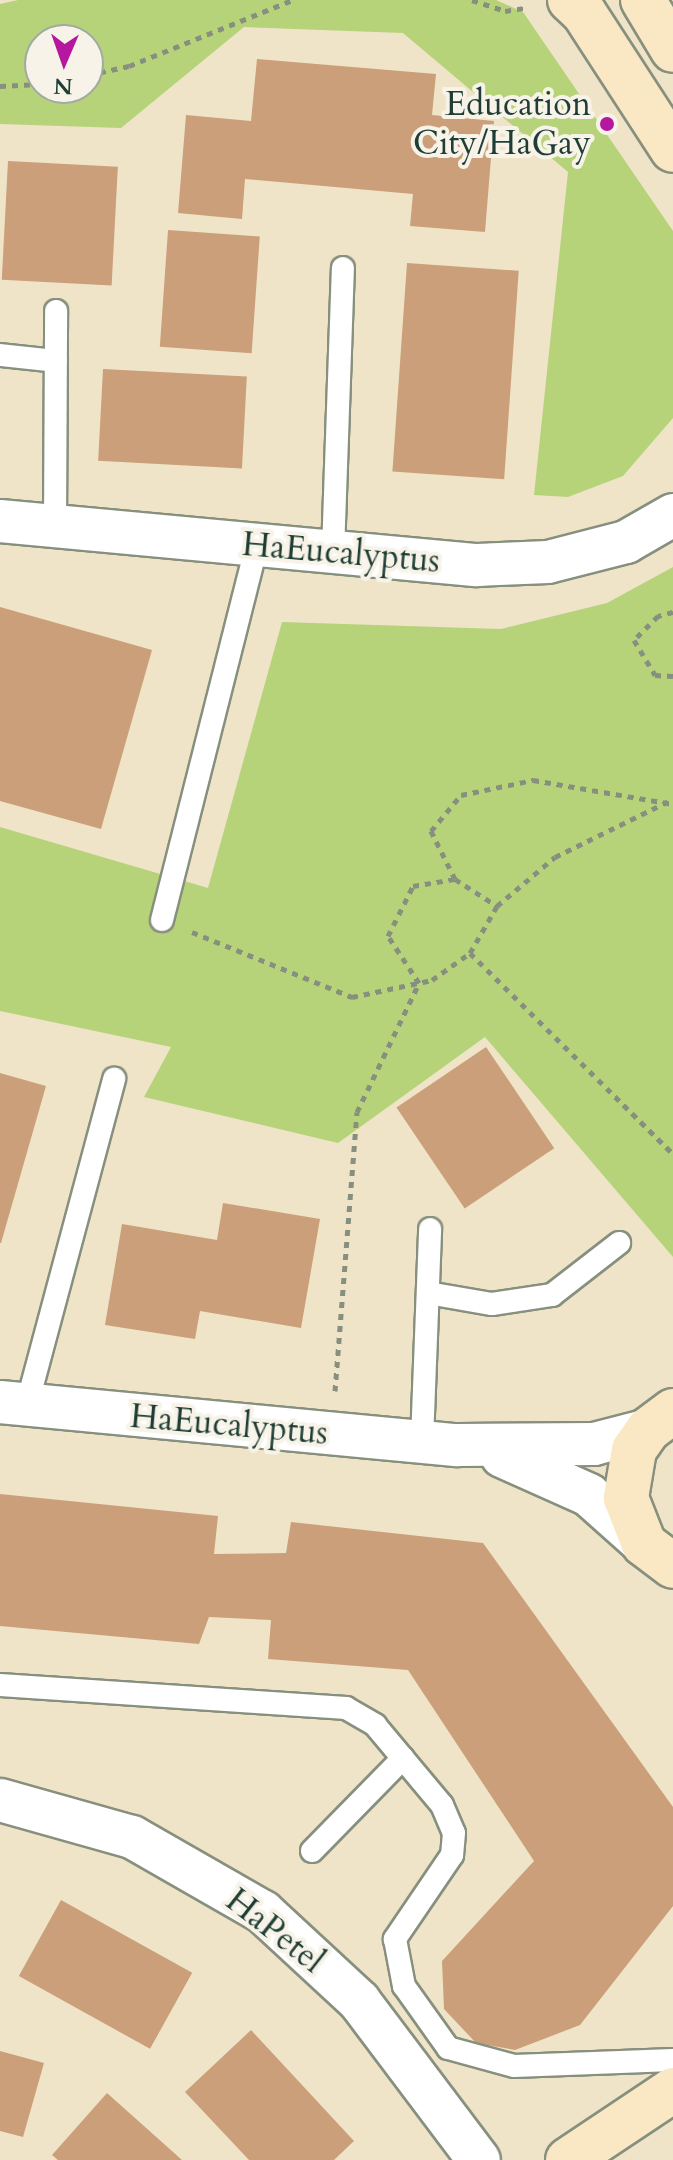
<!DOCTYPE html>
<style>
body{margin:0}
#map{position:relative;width:673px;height:2160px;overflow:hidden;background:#efe4c8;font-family:Cardo,serif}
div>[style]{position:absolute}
.green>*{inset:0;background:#b6d37a}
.building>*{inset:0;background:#cb9f79;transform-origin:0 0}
.path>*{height:5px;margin-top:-2.5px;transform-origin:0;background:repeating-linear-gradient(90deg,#87907e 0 6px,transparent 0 12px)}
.roads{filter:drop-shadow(2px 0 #87907e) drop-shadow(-2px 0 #87907e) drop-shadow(0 2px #87907e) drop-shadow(0 -2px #87907e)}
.lane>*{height:22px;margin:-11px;padding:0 11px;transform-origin:11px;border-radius:11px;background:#fff}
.street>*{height:42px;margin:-21px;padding:0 21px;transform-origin:21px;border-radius:21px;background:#fff}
.secondary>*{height:44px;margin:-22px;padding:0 22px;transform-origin:22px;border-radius:22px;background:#fae7c3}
.dots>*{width:22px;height:22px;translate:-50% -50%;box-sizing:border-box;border:4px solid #f7f3e8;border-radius:50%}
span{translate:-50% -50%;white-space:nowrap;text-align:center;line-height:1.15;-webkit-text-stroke:8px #f7f3e8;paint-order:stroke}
.poi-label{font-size:34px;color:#1f3d34}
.right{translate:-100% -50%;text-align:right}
.street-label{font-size:34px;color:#1f3d34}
.north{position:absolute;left:24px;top:24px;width:80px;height:80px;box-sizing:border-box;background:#f7f3e8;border:2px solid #a1aaa0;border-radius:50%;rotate:182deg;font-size:22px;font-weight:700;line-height:32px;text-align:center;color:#1f3d34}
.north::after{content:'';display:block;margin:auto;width:28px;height:36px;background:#b5179e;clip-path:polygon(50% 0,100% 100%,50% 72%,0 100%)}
</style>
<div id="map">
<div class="green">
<i style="clip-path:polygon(evenodd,18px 0,496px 0,523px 12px,673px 231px,673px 418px,623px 476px,568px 497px,534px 495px,568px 172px,403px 33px,244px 27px,121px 128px,0 124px,0 4px,18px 0,88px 40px,88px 88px,40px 88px,40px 40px,88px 40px)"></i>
<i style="clip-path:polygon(673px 567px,673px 1257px,485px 1037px,338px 1143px,144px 1097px,171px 1047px,0 1011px,0 827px,208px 888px,282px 622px,501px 629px,607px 603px)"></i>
</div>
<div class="building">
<i style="clip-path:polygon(257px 59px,436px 74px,432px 115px,494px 121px,485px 232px,410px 226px,413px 194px,245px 179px,242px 219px,178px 213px,186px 115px,251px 121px)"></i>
<i style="left:8px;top:161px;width:110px;height:119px;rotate:3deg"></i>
<i style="left:168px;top:230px;width:92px;height:117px;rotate:4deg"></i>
<i style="left:407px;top:263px;width:112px;height:209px;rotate:4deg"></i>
<i style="left:103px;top:369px;width:144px;height:92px;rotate:3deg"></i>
<i style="clip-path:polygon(0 607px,152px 650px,101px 829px,0 801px)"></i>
<i style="left:486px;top:1047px;width:122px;height:108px;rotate:56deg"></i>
<i style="clip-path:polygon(0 1073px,46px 1086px,1px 1243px,0 1243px)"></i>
<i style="clip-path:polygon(223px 1203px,320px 1219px,301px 1328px,200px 1311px,195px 1339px,105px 1325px,122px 1224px,217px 1240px)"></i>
<i style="clip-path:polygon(0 1494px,218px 1516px,214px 1554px,286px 1553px,291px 1522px,483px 1543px,673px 1807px,673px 1906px,580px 2025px,515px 2050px,476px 2043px,444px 2009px,442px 1961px,534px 1861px,408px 1670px,268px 1659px,271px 1620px,209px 1617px,199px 1644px,0 1626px)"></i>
<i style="left:61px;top:1900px;width:150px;height:87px;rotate:29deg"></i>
<i style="clip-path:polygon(251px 2030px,354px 2141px,334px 2160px,249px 2160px,185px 2092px)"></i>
<i style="clip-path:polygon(0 2051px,44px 2063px,23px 2137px,0 2131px)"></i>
<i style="clip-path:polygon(107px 2093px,182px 2160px,58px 2160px,52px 2155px)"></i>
</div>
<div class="path">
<i style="left:472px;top:0;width:35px;rotate:18deg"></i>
<i style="left:505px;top:11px;width:20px;rotate:-9deg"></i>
<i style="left:88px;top:75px;width:42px;rotate:-12.4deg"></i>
<i style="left:129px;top:66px;width:176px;rotate:-22deg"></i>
<i style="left:0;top:86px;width:40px;rotate:-2.9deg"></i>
<i style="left:673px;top:612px;width:16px;rotate:165deg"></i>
<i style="left:658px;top:616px;width:34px;rotate:135deg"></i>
<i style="left:634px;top:640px;width:41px;rotate:59deg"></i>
<i style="left:655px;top:675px;width:18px;rotate:3deg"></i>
<i style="left:455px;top:879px;width:54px;rotate:-116.6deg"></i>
<i style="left:431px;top:831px;width:47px;rotate:-50.2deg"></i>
<i style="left:461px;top:795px;width:74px;rotate:-11.8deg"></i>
<i style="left:533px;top:780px;width:142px;rotate:9.7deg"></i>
<i style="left:192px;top:932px;width:173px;rotate:22.1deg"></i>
<i style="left:352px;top:997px;width:82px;rotate:-12deg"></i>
<i style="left:432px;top:980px;width:47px;rotate:-35.4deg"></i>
<i style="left:470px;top:953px;width:54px;rotate:-60.1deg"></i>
<i style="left:497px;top:906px;width:76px;rotate:-40.2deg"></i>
<i style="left:555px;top:857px;width:131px;rotate:-26.2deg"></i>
<i style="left:470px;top:953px;width:286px;rotate:44.7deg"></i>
<i style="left:335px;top:1391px;width:280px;rotate:-85.5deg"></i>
<i style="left:357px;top:1112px;width:143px;rotate:-64.3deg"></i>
<i style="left:419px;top:983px;width:56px;rotate:-123.4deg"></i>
<i style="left:388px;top:936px;width:56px;rotate:-63.4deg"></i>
<i style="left:413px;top:886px;width:43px;rotate:-9.5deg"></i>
<i style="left:455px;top:879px;width:50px;rotate:32.7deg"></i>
</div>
<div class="roads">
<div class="lane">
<i style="left:0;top:355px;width:56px;rotate:6.1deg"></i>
<i style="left:55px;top:526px;width:215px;rotate:-89.7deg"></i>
<i style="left:333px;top:552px;width:284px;rotate:-88deg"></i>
<i style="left:162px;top:920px;width:387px;rotate:-75.8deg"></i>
<i style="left:428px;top:1293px;width:65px;rotate:9.8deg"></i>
<i style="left:492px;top:1304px;width:61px;rotate:-8.5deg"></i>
<i style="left:552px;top:1295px;width:85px;rotate:-37.8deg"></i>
<i style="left:26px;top:1408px;width:341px;rotate:-75deg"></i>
<i style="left:422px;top:1441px;width:212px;rotate:-87.8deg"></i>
<i style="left:0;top:1685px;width:347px;rotate:3.8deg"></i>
<i style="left:346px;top:1708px;width:34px;rotate:30deg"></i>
<i style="left:375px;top:1725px;width:104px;rotate:50.1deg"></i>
<i style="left:442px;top:1805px;width:30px;rotate:67deg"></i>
<i style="left:454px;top:1833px;width:22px;rotate:95deg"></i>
<i style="left:452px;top:1855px;width:102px;rotate:124.2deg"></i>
<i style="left:395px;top:1939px;width:48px;rotate:79.2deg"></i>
<i style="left:404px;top:1986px;width:76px;rotate:54.6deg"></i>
<i style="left:448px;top:2048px;width:68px;rotate:15.3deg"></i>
<i style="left:514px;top:2066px;width:159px;rotate:-2.2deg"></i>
<i style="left:312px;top:1851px;width:130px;rotate:-45.6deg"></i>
</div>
<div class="street">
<i style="left:0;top:521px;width:479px;rotate:5.3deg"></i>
<i style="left:477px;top:565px;width:71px;rotate:-2.4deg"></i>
<i style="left:548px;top:562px;width:81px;rotate:-14.4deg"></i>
<i style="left:626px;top:542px;width:54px;rotate:-29.9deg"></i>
<i style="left:0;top:1402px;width:460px;rotate:5.4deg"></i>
<i style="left:458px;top:1445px;width:136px;rotate:-0.4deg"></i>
<i style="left:594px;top:1444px;width:56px;rotate:-14.5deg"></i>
<i style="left:502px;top:1456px;width:95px;rotate:24.1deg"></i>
<i style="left:589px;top:1495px;width:74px;rotate:41.7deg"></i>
<i style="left:0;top:1800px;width:137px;rotate:15.7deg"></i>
<i style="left:132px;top:1837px;width:151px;rotate:29.8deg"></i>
<i style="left:263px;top:1912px;width:131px;rotate:42.8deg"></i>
<i style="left:359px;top:2001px;width:199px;rotate:53deg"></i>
</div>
<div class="secondary">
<i style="left:570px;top:0;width:19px;rotate:43deg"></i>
<i style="left:584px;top:13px;width:163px;rotate:57deg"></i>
<i style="left:643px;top:0;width:58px;rotate:59deg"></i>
<i style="left:673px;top:1411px;width:31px;rotate:143deg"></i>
<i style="left:648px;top:1430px;width:24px;rotate:125deg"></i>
<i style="left:634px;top:1450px;width:49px;rotate:99.5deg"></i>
<i style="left:626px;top:1498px;width:49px;rotate:68.6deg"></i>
<i style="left:644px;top:1544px;width:36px;rotate:37deg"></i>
<i style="left:568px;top:2160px;width:126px;rotate:-33.7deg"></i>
</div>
</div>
<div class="dots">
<i style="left:607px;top:124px;background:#b5179e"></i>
</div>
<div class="poi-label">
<span class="right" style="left:591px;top:124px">Education<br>City/HaGay</span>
</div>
<div class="street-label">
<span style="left:341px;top:553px;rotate:5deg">HaEucalyptus</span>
<span style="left:229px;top:1425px;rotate:5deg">HaEucalyptus</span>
<span style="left:275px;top:1931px;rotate:38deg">HaPetel</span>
</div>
<div class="north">N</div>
</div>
